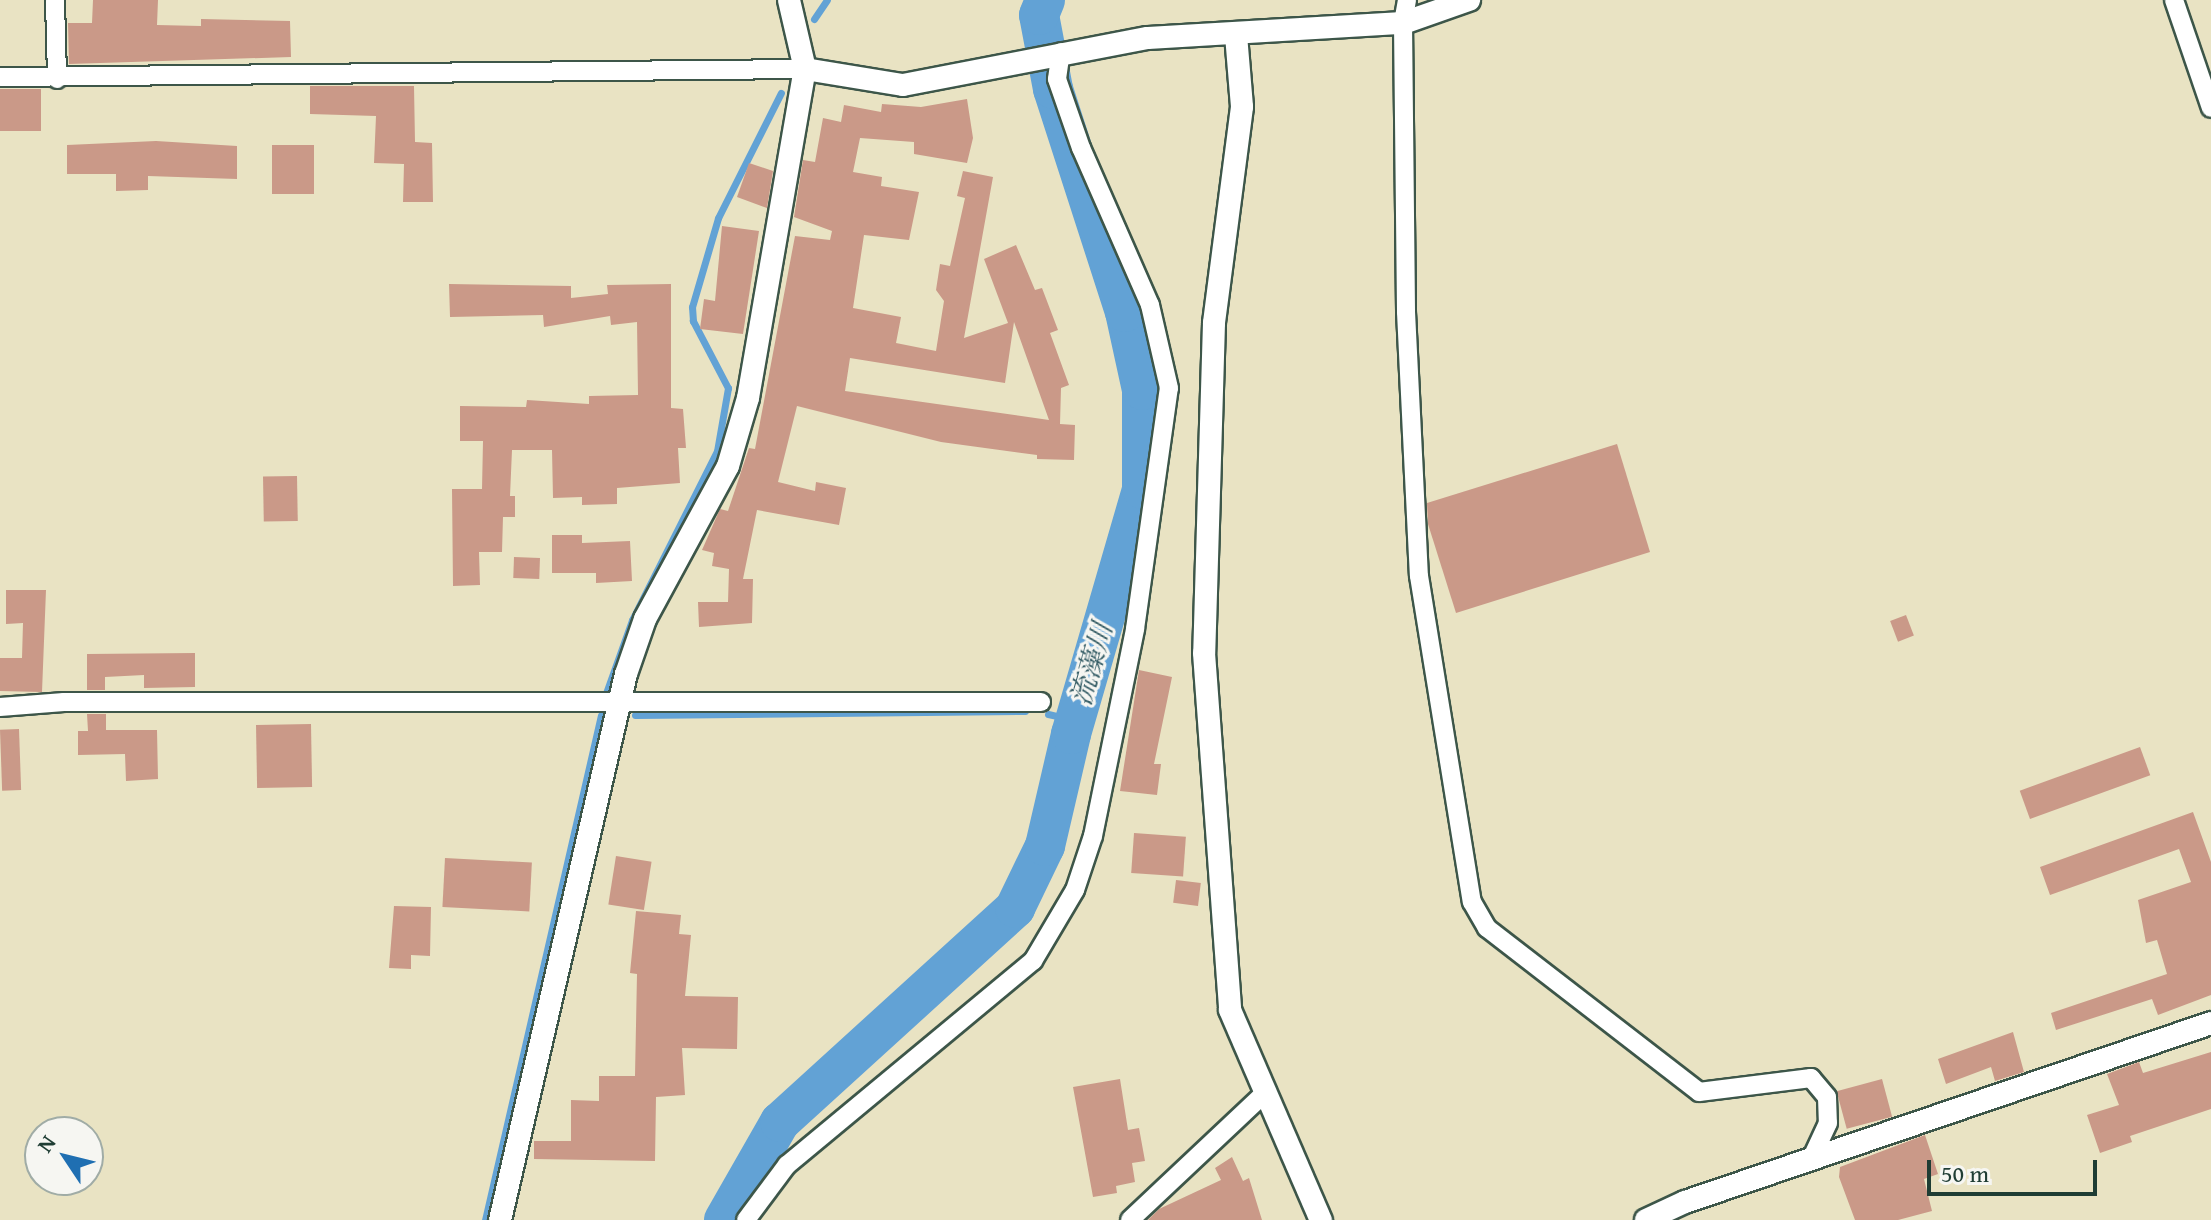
<!DOCTYPE html>
<meta charset="utf-8">
<style>
body{margin:0}
#map{position:relative;width:2211px;height:1220px;overflow:hidden;background:#e9e3c3;font-family:"Gentium Book Plus","Noto Serif JP",serif}
div>[style]{position:absolute}
.stream>*{height:7px;margin:-3.5px;padding:0 3.5px;transform-origin:3.5px;border-radius:3.5px;background:#62a2d5}
.river>*{height:40px;margin:-20px;padding:0 20px;transform-origin:20px;border-radius:20px;background:#62a2d5}
.building>*{inset:0;background:#ca9988;transform-origin:0 0}
.roads{filter:drop-shadow(2px 0 #3d5649) drop-shadow(-2px 0 #3d5649) drop-shadow(0 2px #3d5649) drop-shadow(0 -2px #3d5649)}
.minor>*{height:18px;margin:-9px;padding:0 9px;transform-origin:9px;border-radius:9px;background:#fff}
.tertiary>*{height:22px;margin:-11px;padding:0 11px;transform-origin:11px;border-radius:11px;background:#fff}
span{translate:-50% -50%;white-space:nowrap;text-align:center;line-height:1.15;-webkit-text-stroke:6px #f6f6f2;paint-order:stroke}
.water-label{font-size:28px;color:#335b64;font-style:italic}
.north{position:absolute;left:24px;top:1116px;width:80px;height:80px;box-sizing:border-box;background:#f6f6f2;border:2px solid #a0aca6;border-radius:50%;rotate:305deg;font-size:22px;font-weight:700;line-height:32px;text-align:center;color:#1f3d34}
.north::after{content:'';display:block;margin:auto;width:28px;height:36px;background:#1f6fb2;clip-path:polygon(50% 0,100% 100%,50% 72%,0 100%)}
.scale{position:absolute;left:1927px;top:1160px;width:170px;height:36px;box-sizing:border-box;border:4px solid #1f3d34;border-top:0;padding-left:10px;font-size:24px;line-height:28px;white-space:nowrap;color:#1f3d34;-webkit-text-stroke:6px #f6f6f2;paint-order:stroke}
</style>
<div id="map">
<div class="stream">
<i style="left:814px;top:19px;width:23px;rotate:-56deg"></i>
<i style="left:605px;top:696px;width:81px;rotate:-70.4deg"></i>
<i style="left:632px;top:620px;width:189px;rotate:-63.3deg"></i>
<i style="left:717px;top:451px;width:64px;rotate:-80.1deg"></i>
<i style="left:728px;top:388px;width:76px;rotate:-117.6deg"></i>
<i style="left:693px;top:321px;width:14px;rotate:-94deg"></i>
<i style="left:692px;top:307px;width:93px;rotate:-73.7deg"></i>
<i style="left:718px;top:218px;width:140px;rotate:-63.3deg"></i>
<i style="left:1048px;top:714px;width:13px;rotate:13deg"></i>
<i style="left:1061px;top:717px;width:20px;rotate:60deg"></i>
<i style="left:635px;top:715px;width:390px;rotate:-0.6deg"></i>
<i style="left:485px;top:1220px;width:518px;rotate:-77.06deg"></i>
</div>
<div class="river">
<i style="left:724px;top:1220px;width:113px;rotate:-60.3deg"></i>
<i style="left:780px;top:1122px;width:318px;rotate:-42.3deg"></i>
<i style="left:1015px;top:908px;width:69px;rotate:-64.2deg"></i>
<i style="left:1045px;top:846px;width:115px;rotate:-76.9deg"></i>
<i style="left:1071px;top:734px;width:255px;rotate:-73.8deg"></i>
<i style="left:1142px;top:489px;width:99px;rotate:-90deg"></i>
<i style="left:1142px;top:390px;width:80px;rotate:-102.3deg"></i>
<i style="left:1125px;top:312px;width:234px;rotate:-107.9deg"></i>
<i style="left:1053px;top:89px;width:75px;rotate:-100.7deg"></i>
<i style="left:1039px;top:15px;width:16px;rotate:-68deg"></i>
</div>
<div class="building">
<i style="clip-path:polygon(93px 0,158px 0,157px 25px,201px 26px,201px 19px,290px 21px,291px 57px,69px 64px,68px 23px,92px 23px)"></i>
<i style="clip-path:polygon(310px 86px,414px 86px,415px 142px,432px 143px,433px 202px,403px 202px,404px 164px,374px 163px,376px 116px,310px 114px)"></i>
<i style="left:0;top:89px;width:41px;height:42px"></i>
<i style="clip-path:polygon(evenodd,967px 99px,973px 138px,967px 163px,914px 154px,914px 142px,860px 138px,853px 172px,882px 177px,881px 186px,919px 192px,909px 240px,864px 235px,853px 308px,901px 317px,896px 343px,936px 351px,944px 301px,936px 290px,940px 264px,950px 266px,965px 198px,957px 196px,963px 171px,993px 177px,964px 338px,1008px 323px,984px 259px,1016px 245px,1035px 290px,1042px 288px,1058px 330px,1050px 333px,1069px 385px,1061px 388px,1060px 424px,1075px 425px,1074px 460px,1037px 459px,1037px 455px,941px 442px,797px 406px,778px 482px,815px 491px,816px 482px,846px 488px,839px 525px,757px 510px,743px 579px,753px 579px,752px 623px,699px 627px,698px 602px,728px 602px,729px 569px,712px 566px,714px 553px,702px 550px,720px 509px,728px 511px,749px 448px,755px 449px,795px 236px,830px 240px,832px 231px,794px 217px,803px 160px,815px 162px,823px 118px,841px 122px,844px 105px,881px 112px,882px 104px,921px 107px,967px 99px,1014px 322px,1049px 420px,845px 391px,850px 358px,1005px 383px,1014px 322px)"></i>
<i style="clip-path:polygon(156px 141px,237px 146px,237px 179px,148px 176px,148px 190px,116px 191px,116px 174px,67px 174px,67px 145px)"></i>
<i style="left:314px;top:145px;width:49px;height:42px;rotate:90deg"></i>
<i style="clip-path:polygon(749px 163px,773px 171px,767px 208px,737px 197px)"></i>
<i style="clip-path:polygon(722px 226px,759px 231px,743px 334px,700px 329px,704px 299px,715px 301px)"></i>
<i style="clip-path:polygon(449px 284px,571px 286px,571px 298px,608px 294px,607px 285px,671px 284px,671px 408px,683px 409px,686px 448px,678px 448px,680px 483px,617px 488px,617px 504px,582px 505px,582px 497px,553px 498px,552px 450px,512px 450px,510px 496px,515px 496px,515px 517px,503px 517px,502px 552px,479px 552px,480px 585px,453px 586px,452px 489px,482px 489px,483px 441px,460px 441px,460px 406px,526px 407px,527px 400px,589px 404px,589px 396px,638px 395px,637px 322px,611px 325px,610px 316px,544px 327px,543px 315px,450px 317px)"></i>
<i style="clip-path:polygon(1617px 444px,1650px 552px,1456px 613px,1428px 524px,1427px 503px)"></i>
<i style="left:297px;top:476px;width:45px;height:34px;rotate:89deg"></i>
<i style="clip-path:polygon(552px 535px,582px 535px,582px 543px,630px 541px,632px 581px,596px 583px,596px 573px,552px 573px)"></i>
<i style="left:514px;top:557px;width:26px;height:21px;rotate:2deg"></i>
<i style="clip-path:polygon(6px 590px,46px 590px,42px 692px,0 691px,0 658px,22px 658px,23px 623px,6px 624px)"></i>
<i style="left:1906px;top:615px;width:22px;height:17px;rotate:69deg"></i>
<i style="clip-path:polygon(195px 653px,195px 687px,144px 688px,144px 675px,105px 677px,105px 690px,87px 690px,87px 654px)"></i>
<i style="clip-path:polygon(1139px 670px,1172px 677px,1154px 764px,1161px 764px,1157px 795px,1120px 791px)"></i>
<i style="clip-path:polygon(87px 714px,106px 714px,106px 730px,157px 730px,158px 779px,126px 781px,125px 754px,78px 755px,78px 731px,88px 731px)"></i>
<i style="left:311px;top:724px;width:63px;height:55px;rotate:89deg"></i>
<i style="left:19px;top:729px;width:61px;height:19px;rotate:88deg"></i>
<i style="left:2140px;top:747px;width:30px;height:128px;rotate:70deg"></i>
<i style="clip-path:polygon(2193px 812px,2211px 862px,2211px 995px,2158px 1015px,2152px 999px,2056px 1030px,2051px 1013px,2167px 974px,2157px 940px,2146px 943px,2138px 900px,2191px 882px,2179px 849px,2050px 895px,2040px 867px)"></i>
<i style="left:1134px;top:833px;width:52px;height:40px;rotate:4deg"></i>
<i style="left:616px;top:856px;width:36px;height:49px;rotate:9deg"></i>
<i style="left:445px;top:858px;width:87px;height:49px;rotate:3deg"></i>
<i style="left:1176px;top:880px;width:25px;height:23px;rotate:7deg"></i>
<i style="clip-path:polygon(394px 906px,431px 907px,430px 956px,411px 955px,411px 969px,389px 968px)"></i>
<i style="clip-path:polygon(636px 911px,681px 915px,679px 934px,691px 935px,685px 996px,738px 997px,737px 1049px,682px 1048px,685px 1095px,656px 1097px,655px 1161px,534px 1159px,534px 1141px,571px 1141px,571px 1100px,599px 1101px,599px 1076px,635px 1076px,637px 974px,630px 973px)"></i>
<i style="clip-path:polygon(2013px 1032px,2024px 1072px,1995px 1081px,1991px 1067px,1946px 1084px,1938px 1059px)"></i>
<i style="clip-path:polygon(2211px 1052px,2211px 1109px,2130px 1136px,2132px 1142px,2100px 1153px,2087px 1115px,2119px 1105px,2107px 1074px,2139px 1062px,2143px 1073px)"></i>
<i style="clip-path:polygon(1120px 1079px,1128px 1130px,1139px 1128px,1145px 1161px,1132px 1163px,1135px 1182px,1116px 1186px,1117px 1193px,1093px 1197px,1073px 1087px)"></i>
<i style="left:1882px;top:1079px;width:39px;height:47px;rotate:75deg"></i>
<i style="clip-path:polygon(1925px 1135px,1938px 1174px,1924px 1179px,1932px 1211px,1898px 1220px,1855px 1220px,1839px 1177px,1840px 1167px)"></i>
<i style="clip-path:polygon(1232px 1157px,1243px 1181px,1249px 1178px,1262px 1220px,1148px 1220px,1159px 1209px,1221px 1180px,1215px 1168px)"></i>
</div>
<div class="roads">
<div class="minor">
<i style="left:55px;top:0;width:79px;rotate:88.5deg"></i>
<i style="left:1407px;top:0;width:23px;rotate:100deg"></i>
<i style="left:1403px;top:23px;width:289px;rotate:89.4deg"></i>
<i style="left:1406px;top:312px;width:264px;rotate:87.2deg"></i>
<i style="left:1419px;top:576px;width:330px;rotate:80.8deg"></i>
<i style="left:1472px;top:902px;width:30px;rotate:60deg"></i>
<i style="left:1487px;top:928px;width:268px;rotate:37.7deg"></i>
<i style="left:1699px;top:1092px;width:113px;rotate:-7.1deg"></i>
<i style="left:1811px;top:1078px;width:25px;rotate:50deg"></i>
<i style="left:1827px;top:1097px;width:26px;rotate:88deg"></i>
<i style="left:1828px;top:1123px;width:38px;rotate:115deg"></i>
<i style="left:2174px;top:0;width:114px;rotate:71.1deg"></i>
<i style="left:0;top:77px;width:805px;rotate:-0.57deg"></i>
<i style="left:0;top:707px;width:64px;rotate:-4.5deg"></i>
<i style="left:64px;top:702px;width:977px"></i>
<i style="left:746px;top:1220px;width:69px;rotate:-53.3deg"></i>
<i style="left:787px;top:1165px;width:320px;rotate:-39.7deg"></i>
<i style="left:1033px;top:961px;width:82px;rotate:-59.4deg"></i>
<i style="left:1075px;top:890px;width:57px;rotate:-71.6deg"></i>
<i style="left:1093px;top:836px;width:211px;rotate:-78.5deg"></i>
<i style="left:1135px;top:629px;width:243px;rotate:-82deg"></i>
<i style="left:1169px;top:388px;width:85px;rotate:-102.9deg"></i>
<i style="left:1150px;top:305px;width:171px;rotate:-113.7deg"></i>
<i style="left:1081px;top:148px;width:73px;rotate:-109.2deg"></i>
<i style="left:1057px;top:79px;width:27px;rotate:-82deg"></i>
<i style="left:1130px;top:1220px;width:187px;rotate:-43.3deg"></i>
</div>
<div class="tertiary">
<i style="left:1236px;top:35px;width:72px;rotate:85.2deg"></i>
<i style="left:1242px;top:107px;width:218px;rotate:97.4deg"></i>
<i style="left:1214px;top:323px;width:330px;rotate:91.7deg"></i>
<i style="left:1204px;top:653px;width:358px;rotate:85.8deg"></i>
<i style="left:1230px;top:1010px;width:229px;rotate:66.6deg"></i>
<i style="left:805px;top:69px;width:99px;rotate:9.3deg"></i>
<i style="left:903px;top:85px;width:249px;rotate:-10.9deg"></i>
<i style="left:1148px;top:38px;width:255px;rotate:-3.4deg"></i>
<i style="left:1403px;top:23px;width:70px;rotate:-19.2deg"></i>
<i style="left:500px;top:1220px;width:560px;rotate:-77.01deg"></i>
<i style="left:626px;top:674px;width:58px;rotate:-70.9deg"></i>
<i style="left:645px;top:619px;width:174px;rotate:-61.5deg"></i>
<i style="left:728px;top:466px;width:71px;rotate:-73.6deg"></i>
<i style="left:748px;top:398px;width:334px;rotate:-80.2deg"></i>
<i style="left:805px;top:69px;width:71px;rotate:-103.1deg"></i>
<i style="left:1646px;top:1220px;width:43px;rotate:-24.8deg"></i>
<i style="left:1685px;top:1202px;width:556px;rotate:-18.79deg"></i>
</div>
</div>
<div class="water-label">
<span style="left:1091px;top:664px;rotate:-74deg">流藻川</span>
</div>
<div class="north">N</div>
<div class="scale">50 m</div>
</div>
